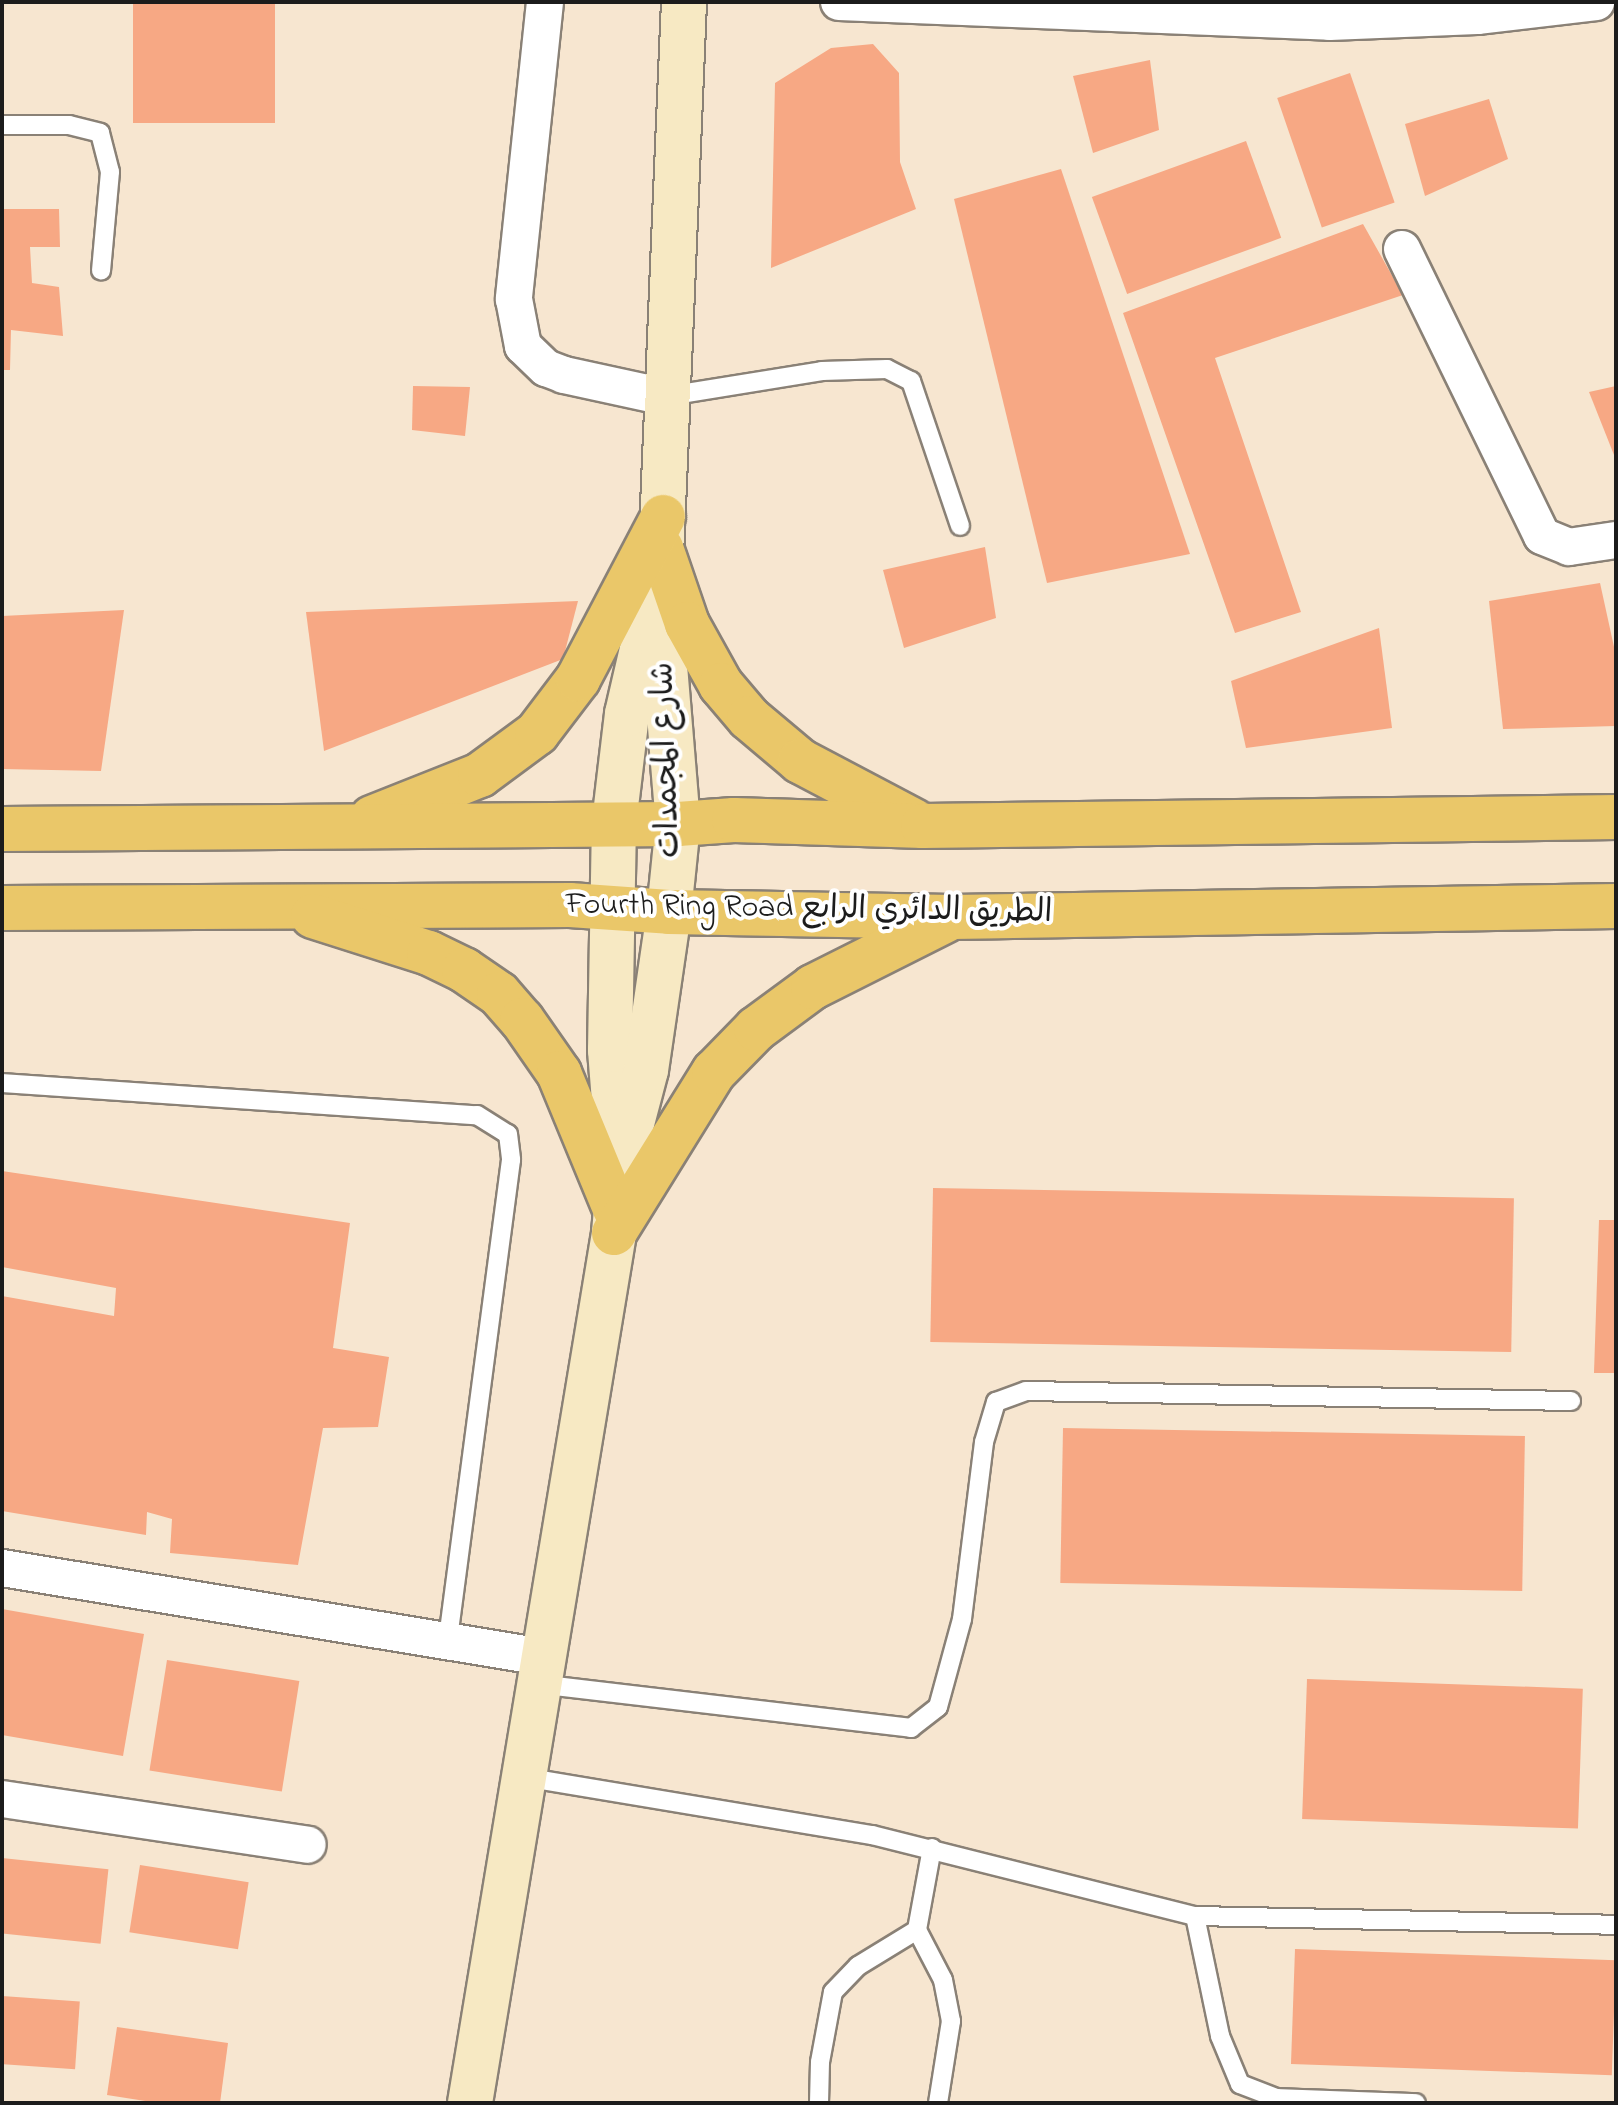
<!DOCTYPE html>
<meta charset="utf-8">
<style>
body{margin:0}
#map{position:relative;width:1618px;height:2105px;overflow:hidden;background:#f7e6d0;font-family:"Indie Flower","Playpen Sans Arabic",sans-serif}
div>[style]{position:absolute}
.building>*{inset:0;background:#f7a884;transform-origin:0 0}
.roads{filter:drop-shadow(2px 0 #8a8176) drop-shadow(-2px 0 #8a8176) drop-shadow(0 2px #8a8176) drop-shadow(0 -2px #8a8176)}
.service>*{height:18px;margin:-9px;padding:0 9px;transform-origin:9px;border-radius:9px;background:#fff}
.minor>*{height:36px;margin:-18px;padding:0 18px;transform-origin:18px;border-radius:18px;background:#fff}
.secondary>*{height:44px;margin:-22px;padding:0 22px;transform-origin:22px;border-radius:22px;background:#f7e9c3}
.primary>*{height:44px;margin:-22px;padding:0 22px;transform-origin:22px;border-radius:22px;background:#eac769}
span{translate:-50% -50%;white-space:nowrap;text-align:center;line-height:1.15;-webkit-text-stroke:8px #fff;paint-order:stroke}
.street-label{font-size:32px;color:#1c1c1c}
.frame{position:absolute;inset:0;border:4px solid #1c1c1c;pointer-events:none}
</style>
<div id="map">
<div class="building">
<i style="left:133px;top:2px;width:142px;height:121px"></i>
<i style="clip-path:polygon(873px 44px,899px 73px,900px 162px,916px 209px,771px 268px,775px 83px,831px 48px)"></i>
<i style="clip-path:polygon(1150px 60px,1159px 130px,1093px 153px,1073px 76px)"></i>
<i style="left:1350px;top:73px;width:137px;height:77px;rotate:71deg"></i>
<i style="clip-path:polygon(1489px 99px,1508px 159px,1425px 196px,1405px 124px)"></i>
<i style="left:1246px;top:141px;width:103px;height:164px;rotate:70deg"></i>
<i style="clip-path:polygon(1061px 169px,1190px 554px,1047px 583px,954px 199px)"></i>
<i style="clip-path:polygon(2px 209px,59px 209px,60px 247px,30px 247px,32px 283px,59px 287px,63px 336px,11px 330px,10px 370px,2px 370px)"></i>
<i style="clip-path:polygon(1363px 224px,1403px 295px,1215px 358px,1301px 612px,1235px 633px,1123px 313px)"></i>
<i style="clip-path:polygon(413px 386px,470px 387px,465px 436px,412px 430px)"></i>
<i style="clip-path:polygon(1616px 386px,1616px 460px,1589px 392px)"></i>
<i style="clip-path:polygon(985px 547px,996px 618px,904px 648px,883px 570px)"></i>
<i style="clip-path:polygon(1600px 583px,1616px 656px,1616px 726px,1503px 729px,1489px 601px)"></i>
<i style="clip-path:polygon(578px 601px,563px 659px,324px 751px,306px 612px)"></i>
<i style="clip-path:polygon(124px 610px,101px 771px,2px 769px,2px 616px)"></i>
<i style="clip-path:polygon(1379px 628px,1392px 728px,1246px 748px,1231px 681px)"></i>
<i style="clip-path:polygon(2px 1171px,350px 1223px,333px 1348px,389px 1357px,378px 1427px,323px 1428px,298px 1565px,170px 1553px,172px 1519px,147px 1512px,146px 1535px,2px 1511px,2px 1296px,114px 1316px,116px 1288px,2px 1267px)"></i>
<i style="left:933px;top:1188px;width:581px;height:154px;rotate:1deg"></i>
<i style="clip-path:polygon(1599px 1220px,1616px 1220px,1616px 1373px,1594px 1373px)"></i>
<i style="left:1063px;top:1428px;width:462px;height:155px;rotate:1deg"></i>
<i style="clip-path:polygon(2px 1609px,144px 1634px,123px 1756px,2px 1735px)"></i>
<i style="left:167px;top:1660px;width:134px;height:112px;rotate:9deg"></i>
<i style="left:1307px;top:1679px;width:276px;height:140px;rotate:2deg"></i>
<i style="left:2px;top:1858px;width:107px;height:75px;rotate:6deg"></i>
<i style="left:140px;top:1865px;width:110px;height:68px;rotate:9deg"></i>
<i style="left:1295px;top:1949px;width:321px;height:115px;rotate:2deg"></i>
<i style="left:2px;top:1996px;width:78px;height:68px;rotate:4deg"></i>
<i style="clip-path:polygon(117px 2027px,228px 2043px,220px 2103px,158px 2103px,107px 2095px)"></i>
</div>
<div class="roads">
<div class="service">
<i style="left:2px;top:125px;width:67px"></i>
<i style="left:69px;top:125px;width:32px;rotate:14deg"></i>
<i style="left:100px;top:133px;width:40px;rotate:75.6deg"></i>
<i style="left:110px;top:172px;width:99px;rotate:95.2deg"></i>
<i style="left:668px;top:396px;width:156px;rotate:-9.2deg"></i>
<i style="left:822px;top:371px;width:65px;rotate:-1.8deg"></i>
<i style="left:887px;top:369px;width:27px;rotate:27deg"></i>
<i style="left:911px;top:381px;width:153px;rotate:71.3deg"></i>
<i style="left:2px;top:1083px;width:476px;rotate:3.9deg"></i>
<i style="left:477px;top:1115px;width:36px;rotate:32deg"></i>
<i style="left:508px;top:1134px;width:26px;rotate:83deg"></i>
<i style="left:511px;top:1160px;width:485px;rotate:97.5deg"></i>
<i style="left:538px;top:1684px;width:376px;rotate:6.7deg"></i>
<i style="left:911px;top:1728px;width:34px;rotate:-38deg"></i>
<i style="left:938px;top:1707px;width:91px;rotate:-74.7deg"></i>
<i style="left:962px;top:1619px;width:178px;rotate:-82.9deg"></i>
<i style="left:984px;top:1442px;width:42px;rotate:-73.3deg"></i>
<i style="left:996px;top:1402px;width:32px;rotate:-20deg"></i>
<i style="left:1026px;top:1391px;width:545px;rotate:1.05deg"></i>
<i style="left:524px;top:1777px;width:353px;rotate:9.5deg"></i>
<i style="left:872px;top:1835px;width:333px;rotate:14.1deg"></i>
<i style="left:1195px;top:1916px;width:123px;rotate:78.2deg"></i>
<i style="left:1220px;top:2036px;width:52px;rotate:67.4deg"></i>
<i style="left:1240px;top:2084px;width:40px;rotate:21deg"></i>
<i style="left:1277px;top:2098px;width:139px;rotate:2.1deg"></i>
<i style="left:932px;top:1848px;width:83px;rotate:100.4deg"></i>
<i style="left:917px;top:1930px;width:56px;rotate:62.5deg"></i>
<i style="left:943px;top:1980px;width:42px;rotate:79deg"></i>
<i style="left:951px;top:2021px;width:83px;rotate:99deg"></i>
<i style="left:1195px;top:1916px;width:421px;rotate:1.2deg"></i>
<i style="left:819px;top:2103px;width:41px;rotate:-88.6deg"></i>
<i style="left:820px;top:2062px;width:71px;rotate:-79.5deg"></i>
<i style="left:833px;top:1992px;width:36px;rotate:-46deg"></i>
<i style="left:858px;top:1966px;width:69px;rotate:-31.4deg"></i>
</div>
<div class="minor">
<i style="left:545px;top:2px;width:299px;rotate:96deg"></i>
<i style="left:514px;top:299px;width:48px;rotate:79.2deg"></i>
<i style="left:523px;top:346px;width:32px;rotate:44deg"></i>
<i style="left:546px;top:368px;width:19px;rotate:21deg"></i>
<i style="left:564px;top:375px;width:104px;rotate:12.2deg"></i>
<i style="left:839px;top:2px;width:491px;rotate:2.3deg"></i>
<i style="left:1330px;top:22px;width:147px;rotate:-2.3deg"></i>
<i style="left:1477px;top:16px;width:120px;rotate:-6.7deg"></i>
<i style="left:1402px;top:249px;width:319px;rotate:64deg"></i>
<i style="left:1542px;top:536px;width:29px;rotate:22deg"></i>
<i style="left:1569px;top:547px;width:48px;rotate:-8.5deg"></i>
<i style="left:2px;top:1568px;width:548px;rotate:9.34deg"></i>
<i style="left:2px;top:1799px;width:309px;rotate:8.5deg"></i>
</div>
<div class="secondary">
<i style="left:661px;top:555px;width:553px;rotate:-87.62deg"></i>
<i style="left:617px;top:1139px;width:89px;rotate:-94.5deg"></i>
<i style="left:610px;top:1050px;width:227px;rotate:-89deg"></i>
<i style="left:614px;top:823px;width:110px;rotate:-83.2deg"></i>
<i style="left:627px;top:714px;width:93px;rotate:-77deg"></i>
<i style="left:470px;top:2103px;width:882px;rotate:-80.6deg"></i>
<i style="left:614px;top:1233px;width:60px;rotate:-85.2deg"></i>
<i style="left:619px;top:1173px;width:106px;rotate:-75.3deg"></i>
<i style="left:646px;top:1070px;width:160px;rotate:-81.7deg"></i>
<i style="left:669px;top:912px;width:88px;rotate:-84.2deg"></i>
<i style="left:678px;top:824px;width:243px;rotate:-94.7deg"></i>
</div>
<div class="primary">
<i style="left:661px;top:548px;width:80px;rotate:71.1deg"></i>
<i style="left:687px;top:624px;width:70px;rotate:60.9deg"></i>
<i style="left:721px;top:685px;width:43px;rotate:49.7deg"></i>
<i style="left:749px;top:718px;width:67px;rotate:40.1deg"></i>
<i style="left:800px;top:761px;width:129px;rotate:27.8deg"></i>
<i style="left:372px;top:818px;width:116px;rotate:-21.7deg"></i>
<i style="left:480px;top:775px;width:71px;rotate:-36.4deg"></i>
<i style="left:537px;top:733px;width:68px;rotate:-52.8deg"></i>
<i style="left:578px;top:679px;width:183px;rotate:-62.3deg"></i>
<i style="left:2px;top:829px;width:676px;rotate:-0.42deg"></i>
<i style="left:678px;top:824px;width:56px;rotate:-4.1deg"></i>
<i style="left:734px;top:820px;width:189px;rotate:1.8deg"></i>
<i style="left:923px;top:826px;width:693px;rotate:-0.74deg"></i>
<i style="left:2px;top:908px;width:568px;rotate:-0.3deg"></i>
<i style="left:570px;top:905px;width:99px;rotate:4deg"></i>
<i style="left:669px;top:912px;width:283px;rotate:1deg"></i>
<i style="left:952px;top:917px;width:664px;rotate:-0.95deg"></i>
<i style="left:313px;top:916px;width:122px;rotate:17.7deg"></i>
<i style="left:429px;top:953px;width:39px;rotate:26deg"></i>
<i style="left:464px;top:970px;width:42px;rotate:34.4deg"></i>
<i style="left:499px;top:994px;width:35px;rotate:49deg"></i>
<i style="left:522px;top:1020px;width:65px;rotate:55.1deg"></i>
<i style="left:559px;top:1073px;width:147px;rotate:67.6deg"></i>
<i style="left:614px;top:1233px;width:190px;rotate:-58.2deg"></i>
<i style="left:714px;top:1072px;width:60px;rotate:-45.7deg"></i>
<i style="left:756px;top:1029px;width:71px;rotate:-36.4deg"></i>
<i style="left:813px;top:987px;width:149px;rotate:-26.7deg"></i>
</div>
</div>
<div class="street-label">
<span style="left:668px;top:760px;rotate:-92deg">شارع المجمدات</span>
<span style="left:809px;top:910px;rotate:1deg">Fourth Ring Road الطريق الدائري الرابع</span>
</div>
<div class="frame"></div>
</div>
